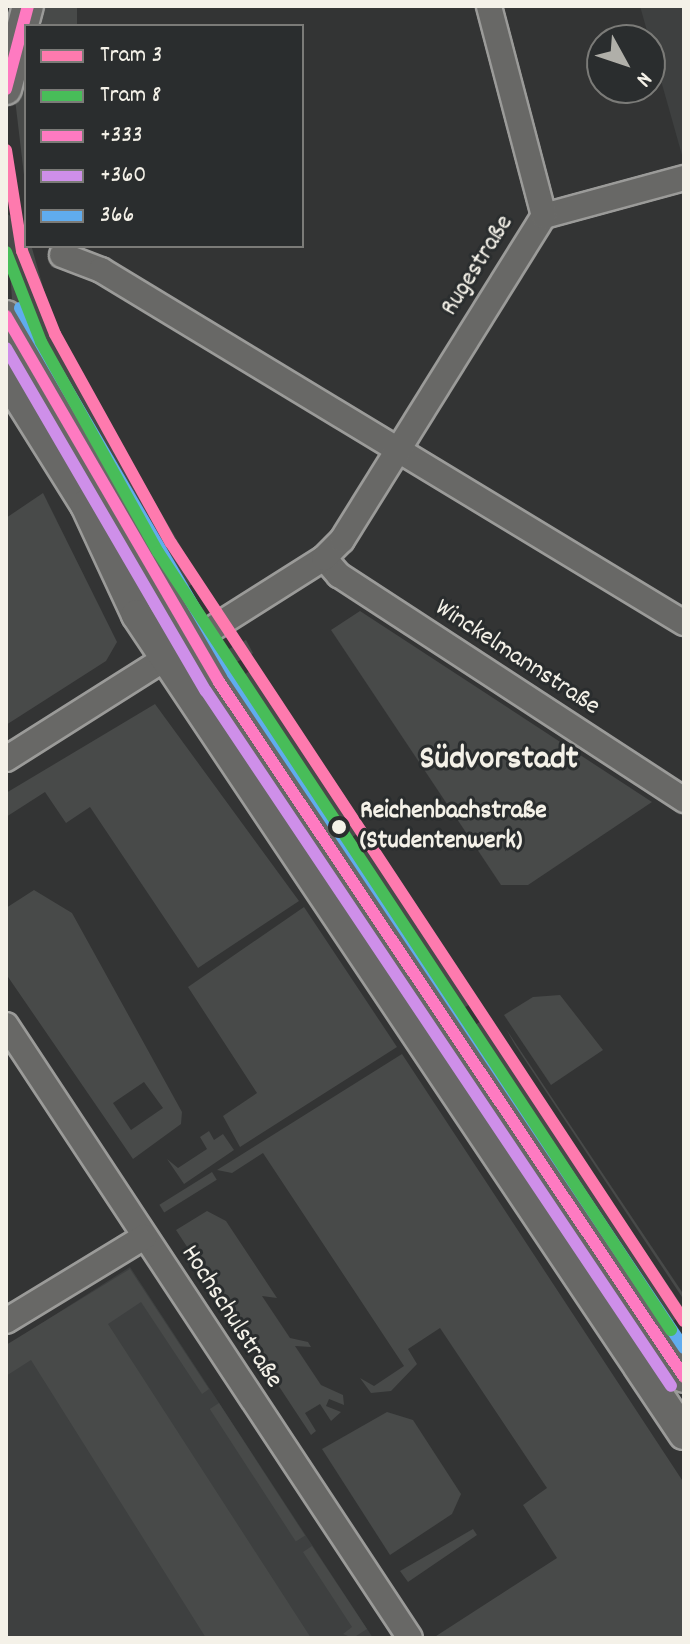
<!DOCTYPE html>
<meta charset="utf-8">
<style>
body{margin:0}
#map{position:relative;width:690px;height:1644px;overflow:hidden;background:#333434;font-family:Dekko,sans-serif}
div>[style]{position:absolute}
.built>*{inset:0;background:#3e4040}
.green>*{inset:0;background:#484a49;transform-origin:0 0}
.roads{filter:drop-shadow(2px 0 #9b9b99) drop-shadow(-2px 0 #9b9b99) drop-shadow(0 2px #9b9b99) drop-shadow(0 -2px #9b9b99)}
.minor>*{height:24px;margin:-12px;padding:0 12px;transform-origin:12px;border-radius:12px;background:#686866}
.major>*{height:30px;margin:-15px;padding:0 15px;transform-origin:15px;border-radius:15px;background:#686866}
.bus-1>*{height:12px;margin:-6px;padding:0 6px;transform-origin:6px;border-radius:6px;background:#fe7ac1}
.bus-2>*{height:12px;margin:-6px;padding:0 6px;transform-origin:6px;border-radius:6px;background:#ce8fe9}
.bus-3>*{height:12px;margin:-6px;padding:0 6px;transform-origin:6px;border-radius:6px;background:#60acee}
.tram-1>*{height:12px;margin:-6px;padding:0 6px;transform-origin:6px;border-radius:6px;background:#fe7aae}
.tram-2>*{height:12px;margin:-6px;padding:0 6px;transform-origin:6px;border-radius:6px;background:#48bd59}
.dots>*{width:22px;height:22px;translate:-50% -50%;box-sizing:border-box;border:4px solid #2a2d2e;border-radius:50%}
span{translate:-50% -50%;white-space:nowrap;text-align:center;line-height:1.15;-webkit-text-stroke:6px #2a2d2e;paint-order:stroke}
.street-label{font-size:26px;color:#f4f1e8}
.stop-label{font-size:26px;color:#f4f1e8;font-weight:700}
.left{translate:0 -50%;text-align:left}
.district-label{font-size:34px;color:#f4f1e8;font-weight:700}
.frame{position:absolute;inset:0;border:8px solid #f4f1e8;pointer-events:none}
.legend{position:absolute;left:24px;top:24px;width:280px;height:224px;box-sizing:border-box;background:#2a2d2e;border:2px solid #7b7b78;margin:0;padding:10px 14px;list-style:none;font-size:24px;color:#f4f1e8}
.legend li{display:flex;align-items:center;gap:16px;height:40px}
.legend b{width:40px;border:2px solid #7b7b78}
.north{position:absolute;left:586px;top:24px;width:80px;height:80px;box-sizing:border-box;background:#2a2d2e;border:2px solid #7b7b78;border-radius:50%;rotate:130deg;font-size:22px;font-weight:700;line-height:32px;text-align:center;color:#f4f1e8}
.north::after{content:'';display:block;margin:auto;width:28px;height:36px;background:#b0afa9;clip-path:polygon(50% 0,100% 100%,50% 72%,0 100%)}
</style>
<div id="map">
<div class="built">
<i style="clip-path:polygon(640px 6px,684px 6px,684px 155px,682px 155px)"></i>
<i style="clip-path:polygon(130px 1267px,373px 1638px,6px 1638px,6px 1346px)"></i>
</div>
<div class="green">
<i style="left:42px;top:6px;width:35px;height:20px"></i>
<i style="clip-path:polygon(26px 73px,26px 192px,15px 99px)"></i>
<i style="clip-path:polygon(6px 213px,26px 227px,51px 315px,83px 380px,200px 579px,177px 594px,12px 299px)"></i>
<i style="clip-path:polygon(43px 493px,117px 642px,106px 661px,6px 725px,6px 518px)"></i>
<i style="clip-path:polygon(360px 611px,652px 802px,528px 885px,501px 885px,331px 630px)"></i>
<i style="left:246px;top:640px;width:15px;height:33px;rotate:62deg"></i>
<i style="left:257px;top:666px;width:195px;height:17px;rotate:56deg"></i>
<i style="clip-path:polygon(155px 704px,299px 901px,198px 968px,90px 807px,66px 823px,45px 792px,6px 817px,6px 793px)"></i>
<i style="clip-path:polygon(369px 838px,476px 1000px,455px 1014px,354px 862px,361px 858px,355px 847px)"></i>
<i style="clip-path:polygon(evenodd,34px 890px,72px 913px,182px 1112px,181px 1124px,133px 1159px,6px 974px,6px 908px,34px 890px,144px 1082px,163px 1108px,131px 1130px,113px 1103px,144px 1082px)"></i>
<i style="clip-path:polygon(304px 907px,397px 1047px,240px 1147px,223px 1116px,257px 1093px,188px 987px)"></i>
<i style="clip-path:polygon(560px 995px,603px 1050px,551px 1085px,504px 1015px,533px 997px)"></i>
<i style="left:487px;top:1017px;width:356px;height:26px;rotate:56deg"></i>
<i style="clip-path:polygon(506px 1029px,684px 1295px,684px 1300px,515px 1045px)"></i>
<i style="clip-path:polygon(402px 1054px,684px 1483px,684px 1638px,433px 1638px,557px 1558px,523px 1505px,547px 1488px,440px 1328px,408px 1349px,417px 1364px,391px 1391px,371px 1393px,360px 1378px,374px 1386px,404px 1366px,263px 1153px,232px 1173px,217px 1170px)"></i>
<i style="clip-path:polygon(209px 1131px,214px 1140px,223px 1134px,234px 1150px,184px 1184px,167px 1159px,178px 1168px,207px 1149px,200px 1137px)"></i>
<i style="left:212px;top:1172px;width:9px;height:62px;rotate:58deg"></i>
<i style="clip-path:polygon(207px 1211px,226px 1221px,277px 1298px,262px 1296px,290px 1338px,308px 1342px,311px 1347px,295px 1346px,321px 1385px,343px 1395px,344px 1405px,329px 1399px,326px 1406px,341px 1412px,331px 1421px,320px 1404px,305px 1413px,316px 1431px,311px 1435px,176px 1230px)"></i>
<i style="clip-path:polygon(130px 1269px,209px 1389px,202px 1394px,141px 1302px,108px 1324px,311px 1638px,206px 1638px,31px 1360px,6px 1376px,6px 1345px)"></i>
<i style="left:219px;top:1403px;width:158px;height:11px;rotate:57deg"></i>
<i style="clip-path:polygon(387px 1412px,413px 1420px,461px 1494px,452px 1514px,390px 1555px,322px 1449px)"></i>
<i style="clip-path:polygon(473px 1529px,477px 1535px,408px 1582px,400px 1571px)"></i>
<i style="clip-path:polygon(312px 1546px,367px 1629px,353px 1638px,343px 1634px,352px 1627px,303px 1552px)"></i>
</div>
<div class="roads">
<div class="minor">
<i style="left:544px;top:216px;width:145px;rotate:-15.2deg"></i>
<i style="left:62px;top:255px;width:42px;rotate:21deg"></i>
<i style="left:101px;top:270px;width:682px;rotate:31.19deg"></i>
<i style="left:324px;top:558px;width:23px;rotate:49deg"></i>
<i style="left:339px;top:575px;width:412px;rotate:33.1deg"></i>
<i style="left:6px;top:759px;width:376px;rotate:-32.3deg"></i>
<i style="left:324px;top:558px;width:25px;rotate:-45deg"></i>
<i style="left:342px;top:540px;width:382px;rotate:-58.1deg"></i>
<i style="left:544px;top:216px;width:217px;rotate:-104.7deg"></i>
<i style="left:6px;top:1025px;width:734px;rotate:56.61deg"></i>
<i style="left:6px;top:1321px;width:162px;rotate:-31.3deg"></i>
</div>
<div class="major">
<i style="left:6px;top:89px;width:86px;rotate:-75.2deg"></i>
<i style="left:6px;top:316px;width:423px;rotate:59.8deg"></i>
<i style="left:219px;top:682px;width:836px;rotate:56.21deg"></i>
<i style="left:6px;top:377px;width:151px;rotate:58deg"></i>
<i style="left:86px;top:505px;width:121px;rotate:65.1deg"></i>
<i style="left:137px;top:615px;width:985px;rotate:56.26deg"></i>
</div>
</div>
<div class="bus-1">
<i style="left:6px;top:89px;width:86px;rotate:-75.2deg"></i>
<i style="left:6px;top:316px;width:423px;rotate:59.8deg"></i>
<i style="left:219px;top:682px;width:836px;rotate:56.21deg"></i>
</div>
<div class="bus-2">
<i style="left:6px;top:348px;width:397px;rotate:59.8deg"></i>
<i style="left:206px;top:691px;width:836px;rotate:56.21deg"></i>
</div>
<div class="bus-3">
<i style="left:20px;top:308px;width:423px;rotate:59.8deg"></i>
<i style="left:233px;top:674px;width:811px;rotate:56.21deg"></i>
</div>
<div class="tram-1">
<i style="left:6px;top:150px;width:102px;rotate:81deg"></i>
<i style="left:22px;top:251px;width:89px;rotate:68.3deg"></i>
<i style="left:55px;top:334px;width:239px;rotate:61deg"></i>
<i style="left:171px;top:543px;width:932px;rotate:56.6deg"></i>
</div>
<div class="tram-2">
<i style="left:6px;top:252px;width:97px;rotate:68.7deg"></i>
<i style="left:41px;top:342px;width:240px;rotate:60.9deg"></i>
<i style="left:158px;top:552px;width:932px;rotate:56.6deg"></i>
</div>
<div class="dots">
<i style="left:339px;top:827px;background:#f4f1e8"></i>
</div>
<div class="street-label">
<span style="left:478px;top:266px;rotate:-58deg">Rugestraße</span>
<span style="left:517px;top:658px;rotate:33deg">Winckelmannstraße</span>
<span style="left:231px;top:1317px;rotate:57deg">Hochschulstraße</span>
</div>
<div class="stop-label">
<span class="left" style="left:360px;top:827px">Reichenbachstraße<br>(Studentenwerk)</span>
</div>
<div class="district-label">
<span style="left:499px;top:761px">Südvorstadt</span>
</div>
<div class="frame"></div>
<ul class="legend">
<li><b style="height:10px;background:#fe7aae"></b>Tram 3</li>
<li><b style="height:10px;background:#48bd59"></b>Tram 8</li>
<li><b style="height:10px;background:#fe7ac1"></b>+333</li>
<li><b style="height:10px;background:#ce8fe9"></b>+360</li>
<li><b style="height:10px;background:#60acee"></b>366</li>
</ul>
<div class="north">N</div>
</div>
